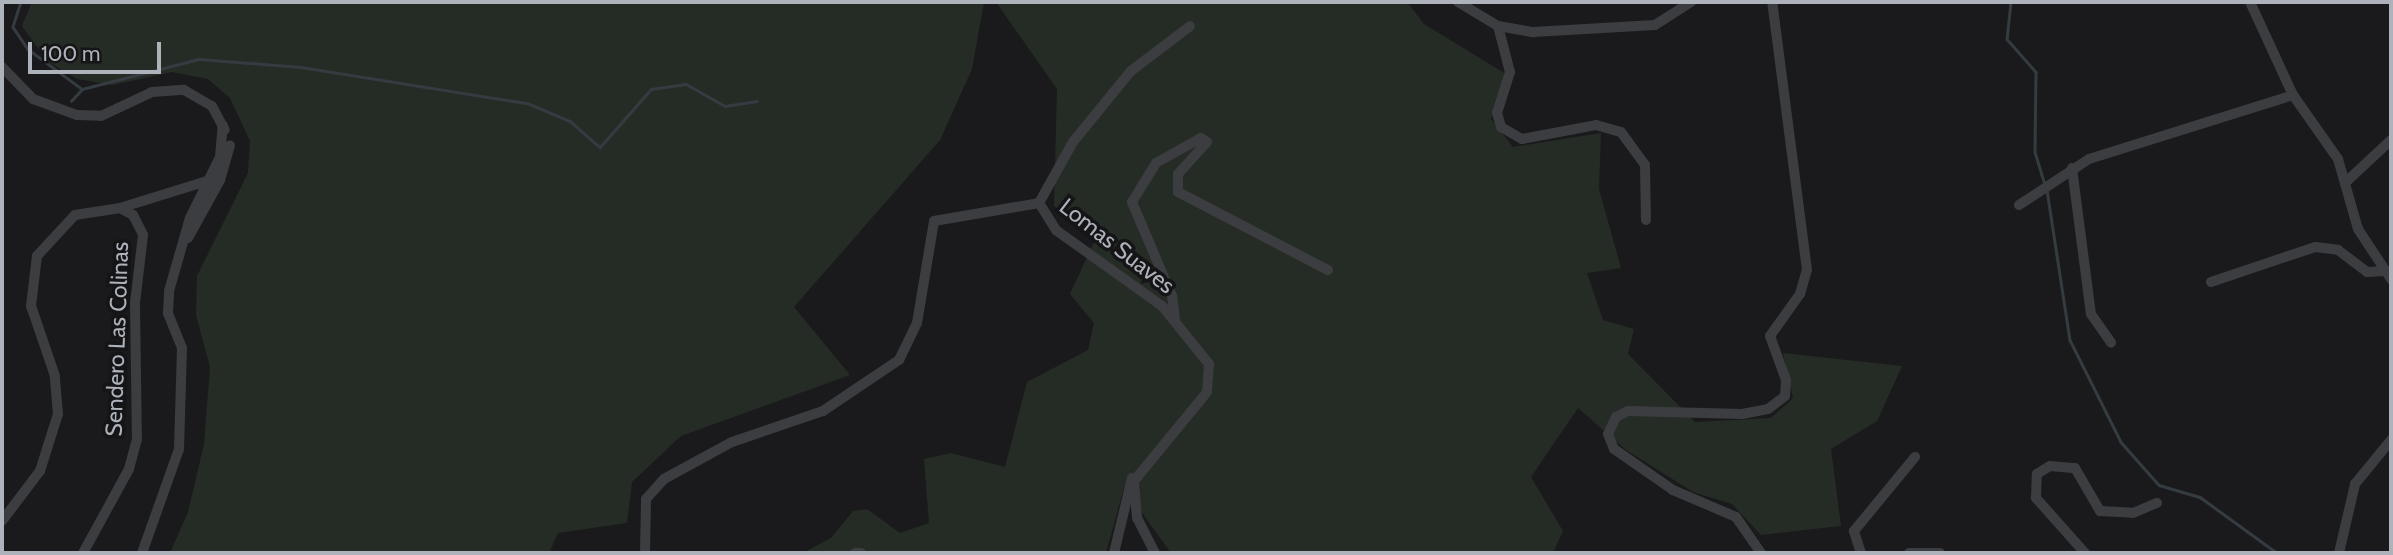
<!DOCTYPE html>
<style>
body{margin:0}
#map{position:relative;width:2393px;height:555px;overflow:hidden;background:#1a1a1c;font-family:Cabin,sans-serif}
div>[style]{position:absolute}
.green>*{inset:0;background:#252c25}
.stream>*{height:2.5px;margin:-1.25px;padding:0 1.25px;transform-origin:1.25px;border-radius:1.25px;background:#343c41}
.minor>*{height:10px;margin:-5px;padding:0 5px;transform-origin:5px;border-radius:5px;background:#3c3d41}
span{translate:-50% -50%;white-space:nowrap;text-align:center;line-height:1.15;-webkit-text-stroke:7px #151517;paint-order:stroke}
.street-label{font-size:23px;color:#aeb2ba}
.frame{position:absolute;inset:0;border:4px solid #aeb2ba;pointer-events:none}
.scale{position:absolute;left:28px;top:42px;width:133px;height:32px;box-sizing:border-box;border:4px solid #aeb2ba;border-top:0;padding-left:9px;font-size:21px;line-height:24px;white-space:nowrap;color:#aeb2ba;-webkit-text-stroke:5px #151517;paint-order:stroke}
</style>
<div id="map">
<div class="green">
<i style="clip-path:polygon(32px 2px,984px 2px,972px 69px,940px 140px,794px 307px,850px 375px,681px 436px,632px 482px,627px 523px,558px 533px,549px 553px,170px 553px,188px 512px,204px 444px,210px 367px,196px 315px,197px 276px,248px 173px,250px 141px,230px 98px,208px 79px,172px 72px,113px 85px,77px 79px,47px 61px,22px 26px)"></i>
<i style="clip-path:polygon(996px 2px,1407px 2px,1424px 24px,1506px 74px,1491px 119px,1513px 147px,1601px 133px,1599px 189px,1621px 268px,1587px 273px,1603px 320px,1634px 329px,1628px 354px,1695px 422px,1771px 418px,1793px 398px,1783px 353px,1902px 366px,1877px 421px,1831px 449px,1841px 526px,1761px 535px,1732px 504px,1693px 492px,1626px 450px,1578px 408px,1531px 477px,1563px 531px,1553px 553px,1171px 553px,1124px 488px,1106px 553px,803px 553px,831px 538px,853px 511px,867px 509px,900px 533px,929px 523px,924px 459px,951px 453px,1005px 467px,1027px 382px,1088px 350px,1094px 323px,1070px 294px,1095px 240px,1054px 206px,1057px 89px)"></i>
</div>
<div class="stream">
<i style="left:21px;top:2px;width:26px;rotate:108deg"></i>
<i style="left:13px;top:27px;width:27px;rotate:56deg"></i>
<i style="left:28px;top:49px;width:67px;rotate:36.5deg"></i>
<i style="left:2011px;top:2px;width:37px;rotate:96deg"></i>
<i style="left:2007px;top:39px;width:44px;rotate:48.7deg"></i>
<i style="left:2036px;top:72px;width:80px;rotate:90.7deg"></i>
<i style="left:2035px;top:152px;width:34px;rotate:73deg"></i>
<i style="left:82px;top:89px;width:121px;rotate:-14.4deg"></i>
<i style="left:199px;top:59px;width:102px;rotate:4.5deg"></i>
<i style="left:301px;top:67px;width:229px;rotate:9.1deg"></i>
<i style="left:527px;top:103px;width:47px;rotate:22.7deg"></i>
<i style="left:570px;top:121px;width:40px;rotate:41deg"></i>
<i style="left:600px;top:147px;width:77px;rotate:-48.7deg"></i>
<i style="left:651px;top:89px;width:35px;rotate:-8deg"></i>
<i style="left:686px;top:84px;width:45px;rotate:29.4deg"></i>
<i style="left:725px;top:106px;width:32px;rotate:-9deg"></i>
<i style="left:71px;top:101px;width:16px;rotate:-47deg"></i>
<i style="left:2047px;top:190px;width:152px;rotate:81.3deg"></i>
<i style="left:2070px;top:340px;width:114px;rotate:63.4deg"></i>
<i style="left:2121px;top:442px;width:57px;rotate:48.5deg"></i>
<i style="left:2159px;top:485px;width:43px;rotate:16.3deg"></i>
<i style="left:2200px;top:497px;width:95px;rotate:36deg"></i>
</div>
<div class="minor">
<i style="left:1458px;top:2px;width:47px;rotate:31deg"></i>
<i style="left:1498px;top:26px;width:36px;rotate:10deg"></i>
<i style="left:1533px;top:32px;width:122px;rotate:-3.3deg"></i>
<i style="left:1655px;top:25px;width:43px;rotate:-32.6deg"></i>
<i style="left:2250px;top:2px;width:102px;rotate:65.2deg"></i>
<i style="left:2293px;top:95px;width:78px;rotate:54.9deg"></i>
<i style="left:2338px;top:159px;width:73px;rotate:74.1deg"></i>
<i style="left:2358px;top:229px;width:60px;rotate:56.6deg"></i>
<i style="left:1498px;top:26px;width:48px;rotate:75.4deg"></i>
<i style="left:1510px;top:72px;width:43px;rotate:107.6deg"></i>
<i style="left:1497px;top:113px;width:15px;rotate:74deg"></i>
<i style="left:1501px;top:127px;width:24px;rotate:30deg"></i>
<i style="left:1522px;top:139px;width:75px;rotate:-10.7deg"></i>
<i style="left:1596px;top:125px;width:26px;rotate:16deg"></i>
<i style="left:1621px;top:132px;width:41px;rotate:54deg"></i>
<i style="left:1645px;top:165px;width:55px;rotate:89deg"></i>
<i style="left:2px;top:67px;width:45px;rotate:45.9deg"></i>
<i style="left:33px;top:99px;width:47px;rotate:20deg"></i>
<i style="left:77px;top:115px;width:24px;rotate:2deg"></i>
<i style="left:101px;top:116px;width:56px;rotate:-25.2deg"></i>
<i style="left:152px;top:92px;width:32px;rotate:-4deg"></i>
<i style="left:184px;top:90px;width:32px;rotate:30deg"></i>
<i style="left:212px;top:106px;width:27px;rotate:62deg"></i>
<i style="left:2072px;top:168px;width:147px;rotate:82.6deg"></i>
<i style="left:2091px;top:314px;width:35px;rotate:55deg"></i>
<i style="left:2346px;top:182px;width:62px;rotate:-43deg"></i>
<i style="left:2019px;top:205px;width:84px;rotate:-33.3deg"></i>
<i style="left:2089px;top:159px;width:214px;rotate:-17.4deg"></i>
<i style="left:120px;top:208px;width:97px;rotate:-17.3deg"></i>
<i style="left:188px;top:238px;width:66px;rotate:-61.1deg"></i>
<i style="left:220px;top:180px;width:36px;rotate:-74deg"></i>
<i style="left:2211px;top:282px;width:110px;rotate:-18.6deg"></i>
<i style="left:2315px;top:247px;width:23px;rotate:7deg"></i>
<i style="left:2338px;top:250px;width:36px;rotate:37deg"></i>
<i style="left:2367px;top:272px;width:19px;rotate:-3deg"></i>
<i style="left:1175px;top:319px;width:23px;rotate:-97deg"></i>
<i style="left:1172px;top:296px;width:102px;rotate:-113.1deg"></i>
<i style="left:1132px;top:202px;width:46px;rotate:-58.4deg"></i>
<i style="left:1156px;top:163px;width:51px;rotate:-29.1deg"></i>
<i style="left:1201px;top:138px;width:7px;rotate:34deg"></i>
<i style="left:1207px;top:142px;width:43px;rotate:132.2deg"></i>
<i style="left:1178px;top:174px;width:18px;rotate:90deg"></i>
<i style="left:1178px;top:192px;width:169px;rotate:27.5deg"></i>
<i style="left:2px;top:521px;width:63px;rotate:-52.8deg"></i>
<i style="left:40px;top:471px;width:60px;rotate:-72.5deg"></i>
<i style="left:58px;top:414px;width:38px;rotate:-95deg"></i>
<i style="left:55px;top:376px;width:74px;rotate:-108.9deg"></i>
<i style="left:31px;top:306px;width:50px;rotate:-83.2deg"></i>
<i style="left:37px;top:256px;width:56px;rotate:-47.2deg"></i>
<i style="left:75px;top:215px;width:46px;rotate:-8.8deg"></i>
<i style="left:120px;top:208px;width:15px;rotate:28deg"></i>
<i style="left:133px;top:215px;width:22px;rotate:63deg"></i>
<i style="left:143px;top:235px;width:68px;rotate:96.7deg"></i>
<i style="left:135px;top:303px;width:136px;rotate:89.2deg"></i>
<i style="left:137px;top:439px;width:31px;rotate:105deg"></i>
<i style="left:129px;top:469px;width:96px;rotate:118.7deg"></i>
<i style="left:142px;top:553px;width:110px;rotate:-70.4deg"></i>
<i style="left:179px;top:449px;width:101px;rotate:-88.3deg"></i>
<i style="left:182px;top:348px;width:38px;rotate:-112deg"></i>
<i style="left:168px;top:313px;width:22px;rotate:-87deg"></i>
<i style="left:169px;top:291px;width:76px;rotate:-74deg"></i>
<i style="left:190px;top:218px;width:68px;rotate:-63.8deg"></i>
<i style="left:220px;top:157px;width:32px;rotate:-85deg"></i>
<i style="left:645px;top:553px;width:54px;rotate:-88.9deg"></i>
<i style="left:646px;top:499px;width:27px;rotate:-48deg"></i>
<i style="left:664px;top:479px;width:77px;rotate:-28.6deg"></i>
<i style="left:732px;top:442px;width:96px;rotate:-18.8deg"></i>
<i style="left:823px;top:411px;width:92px;rotate:-33.9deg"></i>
<i style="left:899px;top:360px;width:41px;rotate:-64.1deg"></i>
<i style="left:917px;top:323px;width:103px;rotate:-80.5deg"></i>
<i style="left:934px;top:221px;width:107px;rotate:-9.7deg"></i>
<i style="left:855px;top:553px;width:6px"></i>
<i style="left:1114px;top:553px;width:77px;rotate:-76.5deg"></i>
<i style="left:1155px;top:553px;width:39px;rotate:-117deg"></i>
<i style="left:1137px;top:518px;width:37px;rotate:-95deg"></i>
<i style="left:1134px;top:481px;width:115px;rotate:-50.6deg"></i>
<i style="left:1207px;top:392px;width:28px;rotate:-86deg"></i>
<i style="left:1209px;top:364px;width:75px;rotate:-129deg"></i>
<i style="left:1162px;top:306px;width:130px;rotate:-144.4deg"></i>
<i style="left:1056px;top:230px;width:32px;rotate:-122deg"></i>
<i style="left:1039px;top:203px;width:70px;rotate:-60.9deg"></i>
<i style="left:1073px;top:142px;width:92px;rotate:-50.8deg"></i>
<i style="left:1131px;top:71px;width:74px;rotate:-37.3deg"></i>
<i style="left:1761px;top:553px;width:44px;rotate:-124.8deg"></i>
<i style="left:1736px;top:517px;width:69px;rotate:-156.8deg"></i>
<i style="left:1673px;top:490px;width:72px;rotate:-145.2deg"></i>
<i style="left:1614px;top:449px;width:16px;rotate:-112deg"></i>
<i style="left:1608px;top:434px;width:19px;rotate:-65deg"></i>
<i style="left:1616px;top:417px;width:13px;rotate:-27deg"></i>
<i style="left:1628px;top:411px;width:114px;rotate:1.5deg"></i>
<i style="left:1742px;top:414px;width:26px;rotate:-11deg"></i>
<i style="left:1768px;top:409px;width:21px;rotate:-37deg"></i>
<i style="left:1785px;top:396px;width:16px;rotate:-86deg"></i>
<i style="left:1786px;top:380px;width:47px;rotate:-110deg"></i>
<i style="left:1770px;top:336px;width:52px;rotate:-54.5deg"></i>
<i style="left:1800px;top:294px;width:25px;rotate:-74deg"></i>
<i style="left:1807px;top:270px;width:270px;rotate:-97.4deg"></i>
<i style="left:1861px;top:553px;width:23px;rotate:-108deg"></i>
<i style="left:1854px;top:531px;width:96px;rotate:-50.5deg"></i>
<i style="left:1909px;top:553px;width:31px"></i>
<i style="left:2085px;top:553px;width:74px;rotate:-131.7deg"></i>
<i style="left:2036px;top:498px;width:24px;rotate:-88deg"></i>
<i style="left:2037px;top:474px;width:15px;rotate:-32deg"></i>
<i style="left:2050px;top:466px;width:25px;rotate:5deg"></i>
<i style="left:2075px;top:468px;width:50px;rotate:59.8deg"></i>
<i style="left:2100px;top:511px;width:33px;rotate:3deg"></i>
<i style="left:2133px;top:513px;width:26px;rotate:-23deg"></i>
<i style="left:2339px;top:553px;width:71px;rotate:-76.9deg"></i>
<i style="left:2355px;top:484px;width:57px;rotate:-50.7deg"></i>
</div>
<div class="street-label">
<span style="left:1117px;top:246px;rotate:38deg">Lomas Suaves</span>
<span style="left:117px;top:339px;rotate:-88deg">Sendero Las Colinas</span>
</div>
<div class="frame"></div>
<div class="scale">100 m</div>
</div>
